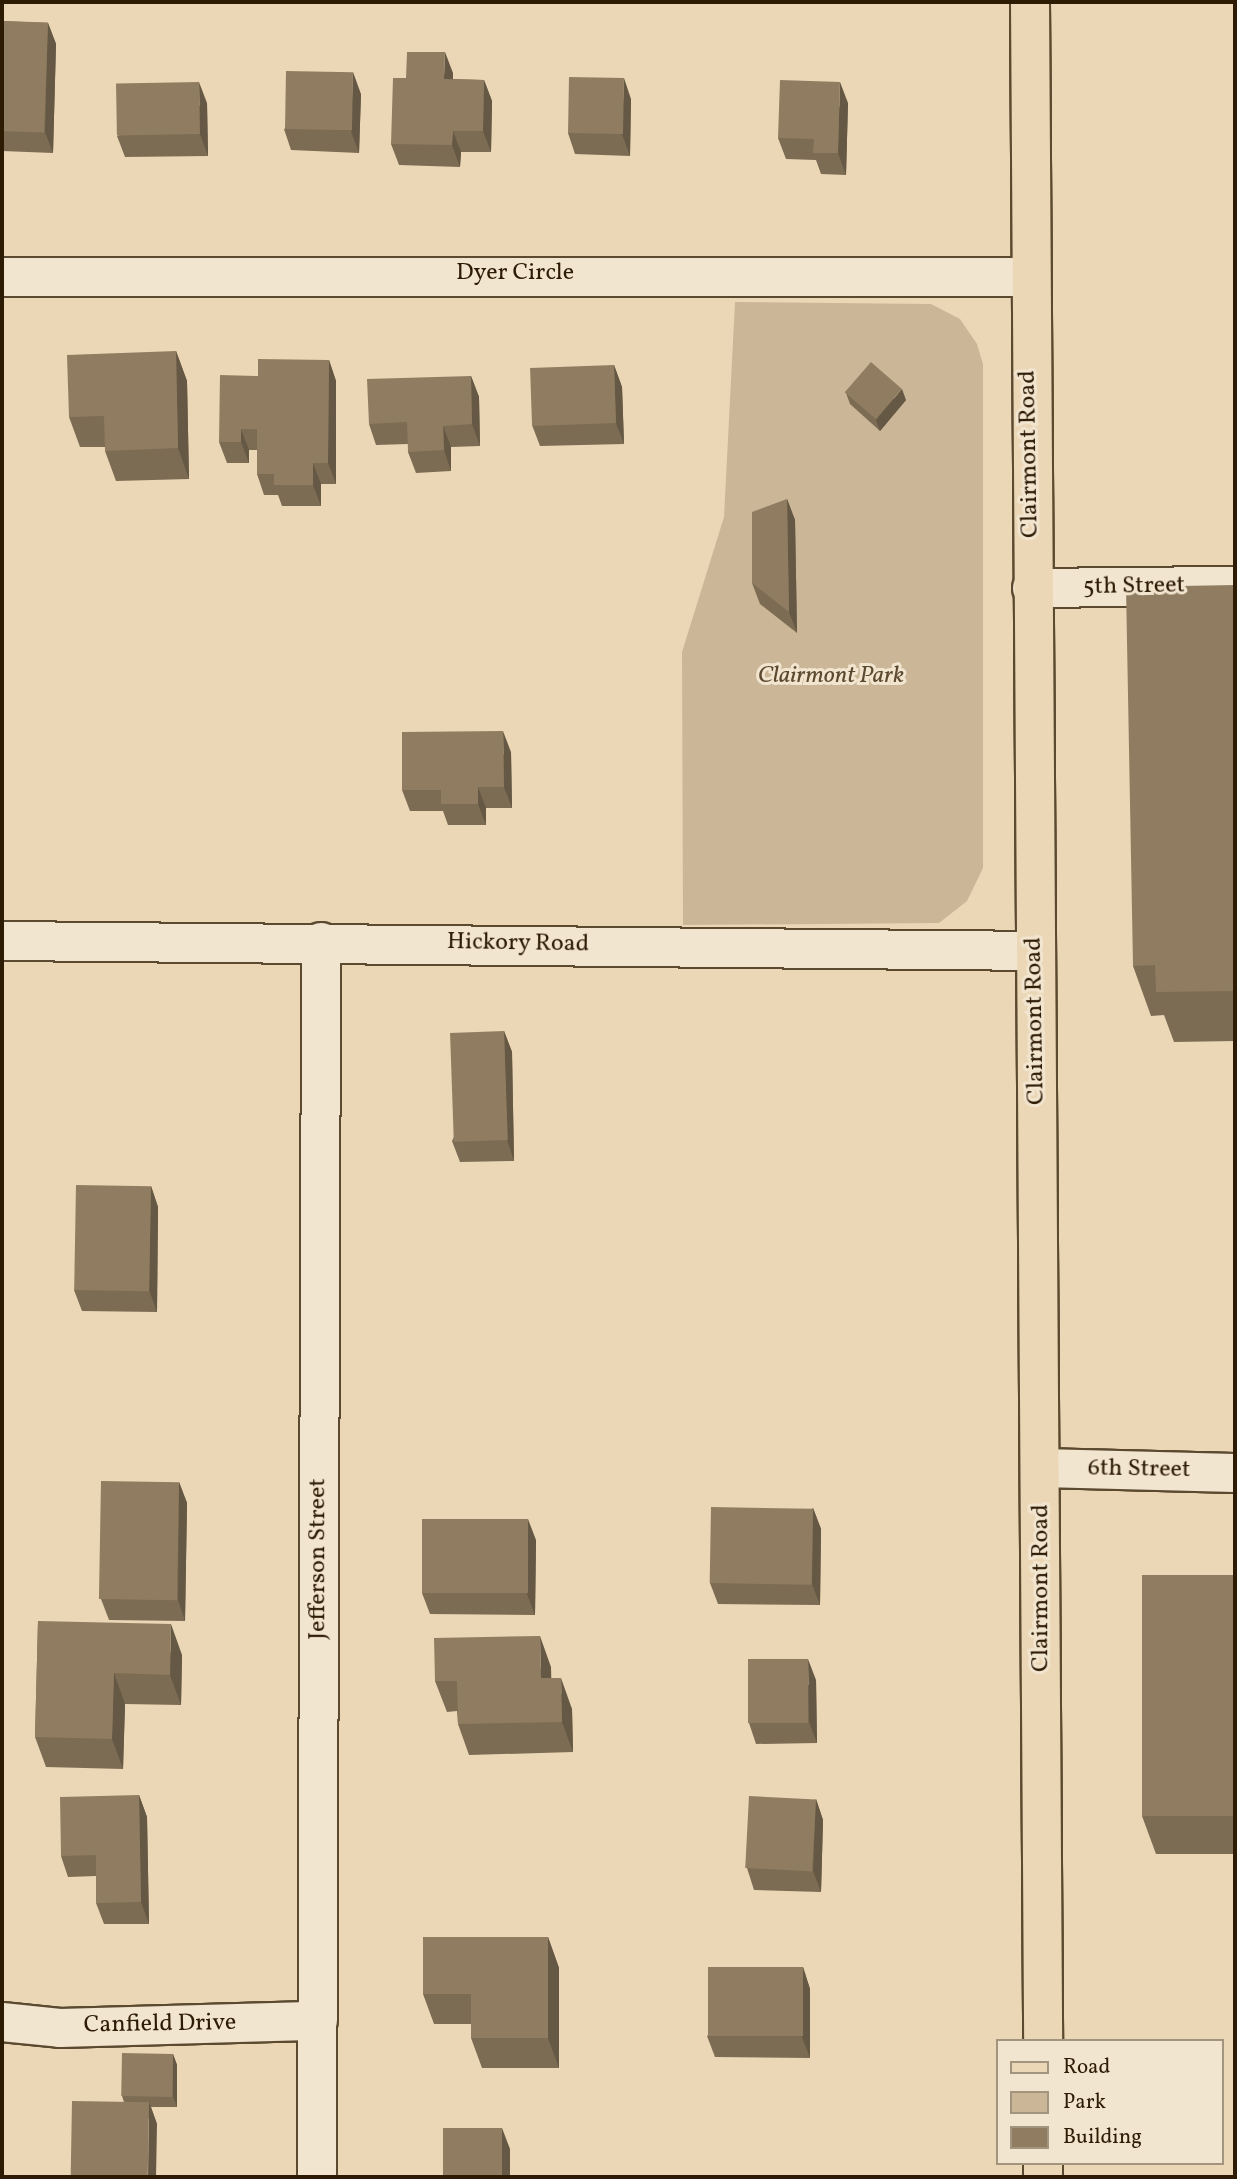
<!DOCTYPE html>
<style>
body{margin:0}
#map{position:relative;width:1237px;height:2179px;overflow:hidden;background:#ebd7b6;font-family:Vollkorn,serif}
div>[style]{position:absolute}
.green>*{inset:0;background:#cbb798}
.roads{filter:drop-shadow(2px 0 #5c4a30) drop-shadow(-2px 0 #5c4a30) drop-shadow(0 2px #5c4a30) drop-shadow(0 -2px #5c4a30)}
.minor>*{height:38px;margin:-19px;padding:0 19px;transform-origin:19px;border-radius:19px;background:#f2e5d0}
.major>*{height:38px;margin:-19px;padding:0 19px;transform-origin:19px;border-radius:19px;background:#ebd7b6}
.wall>*{inset:0;background:#7c6c53;transform-origin:0 0}
.shaded-wall>*{inset:0;background:#655844}
.building>*{inset:0;background:#907d61;transform-origin:0 0}
span{translate:-50% -50%;white-space:nowrap;text-align:center;line-height:1.15;-webkit-text-stroke:6px #f2e5d0;paint-order:stroke}
.street-label{font-size:24px;color:#2d1b04}
.park-label{font-size:24px;color:#5c4a30;font-style:italic}
.frame{position:absolute;inset:0;border:4px solid #2d1b04;pointer-events:none}
.legend{position:absolute;left:996px;top:2039px;width:228px;height:126px;box-sizing:border-box;background:#f2e5d0;border:2px solid #a3947e;margin:0;padding:9px 12px;list-style:none;font-size:21px;color:#2d1b04}
.legend li{display:flex;align-items:center;gap:14px;height:35px}
.legend b{width:35px;border:2px solid #a3947e}
</style>
<div id="map">
<div class="green">
<i style="clip-path:polygon(735px 302px,931px 304px,960px 319px,977px 344px,983px 364px,983px 868px,967px 901px,939px 923px,683px 925px,682px 652px,724px 517px)"></i>
</div>
<div class="roads">
<div class="minor">
<i style="left:2px;top:277px;width:1026px"></i>
<i style="left:1032px;top:588px;width:203px;rotate:-0.6deg"></i>
<i style="left:2px;top:941px;width:1033px;rotate:0.55deg"></i>
<i style="left:1042px;top:1468px;width:193px;rotate:1.5deg"></i>
<i style="left:2px;top:2022px;width:58px;rotate:5.9deg"></i>
<i style="left:60px;top:2028px;width:258px;rotate:-1.6deg"></i>
<i style="left:317px;top:2177px;width:1235px;rotate:-89.81deg"></i>
</div>
<div class="major">
<i style="left:1030px;top:2px;width:2039px;rotate:89.63deg"></i>
<i style="left:1043px;top:2163px;width:14px;rotate:90deg"></i>
</div>
</div>
<div class="wall">
<i style="left:384px;top:2px;width:55px;height:1px"></i>
<i style="clip-path:polygon(2px 21px,48px 23px,56px 44px,53px 153px,2px 151px)"></i>
<i style="clip-path:polygon(453px 73px,453px 79px,484px 80px,492px 101px,491px 152px,461px 152px,460px 167px,399px 165px,391px 144px,406px 78px)"></i>
<i style="clip-path:polygon(361px 94px,359px 153px,291px 150px,284px 129px)"></i>
<i style="clip-path:polygon(631px 99px,630px 156px,575px 154px,568px 133px)"></i>
<i style="clip-path:polygon(207px 103px,208px 156px,125px 157px,117px 136px)"></i>
<i style="clip-path:polygon(848px 103px,846px 175px,821px 174px,816px 160px,786px 159px,778px 138px)"></i>
<i style="clip-path:polygon(176px 351px,187px 381px,189px 479px,116px 481px,105px 451px,105px 447px,80px 447px,69px 417px)"></i>
<i style="clip-path:polygon(329px 360px,336px 381px,336px 484px,321px 484px,321px 506px,282px 506px,278px 495px,264px 495px,257px 474px,257px 450px,249px 450px,249px 463px,227px 463px,219px 442px,258px 376px)"></i>
<i style="clip-path:polygon(614px 365px,622px 387px,624px 444px,540px 446px,532px 425px)"></i>
<i style="clip-path:polygon(471px 376px,479px 397px,480px 446px,451px 447px,451px 471px,416px 473px,408px 452px,408px 444px,376px 445px,369px 424px)"></i>
<i style="clip-path:polygon(846px 393px,906px 400px,880px 431px,850px 404px)"></i>
<i style="clip-path:polygon(787px 499px,795px 520px,797px 633px,760px 604px,752px 583px)"></i>
<i style="clip-path:polygon(1235px 585px,1235px 1041px,1174px 1042px,1164px 1015px,1151px 1016px,1133px 966px)"></i>
<i style="clip-path:polygon(511px 752px,512px 808px,486px 808px,486px 825px,448px 825px,443px 811px,410px 811px,402px 790px)"></i>
<i style="clip-path:polygon(504px 1031px,512px 1052px,514px 1161px,460px 1162px,452px 1141px)"></i>
<i style="clip-path:polygon(151px 1186px,158px 1207px,157px 1312px,82px 1311px,74px 1290px)"></i>
<i style="clip-path:polygon(179px 1482px,187px 1503px,185px 1621px,109px 1620px,101px 1599px)"></i>
<i style="clip-path:polygon(813px 1508px,821px 1529px,820px 1605px,718px 1604px,710px 1583px)"></i>
<i style="clip-path:polygon(536px 1540px,535px 1615px,430px 1614px,422px 1593px)"></i>
<i style="clip-path:polygon(1235px 1575px,1235px 1854px,1156px 1854px,1142px 1816px)"></i>
<i style="clip-path:polygon(38px 1621px,182px 1655px,181px 1705px,125px 1704px,123px 1769px,46px 1767px,35px 1737px)"></i>
<i style="clip-path:polygon(551px 1667px,551px 1678px,572px 1709px,573px 1752px,469px 1755px,458px 1724px,457px 1711px,447px 1712px,435px 1681px)"></i>
<i style="clip-path:polygon(816px 1680px,817px 1743px,756px 1744px,749px 1723px)"></i>
<i style="clip-path:polygon(139px 1795px,147px 1817px,149px 1924px,104px 1924px,96px 1903px,96px 1876px,68px 1877px,61px 1856px)"></i>
<i style="clip-path:polygon(816px 1799px,823px 1820px,821px 1892px,754px 1890px,747px 1868px)"></i>
<i style="clip-path:polygon(548px 1937px,559px 1968px,559px 2068px,482px 2068px,471px 2038px,471px 2024px,434px 2024px,423px 1994px)"></i>
<i style="clip-path:polygon(803px 1967px,810px 1989px,810px 2058px,715px 2057px,707px 2036px)"></i>
<i style="clip-path:polygon(173px 2054px,177px 2065px,177px 2107px,151px 2107px,157px 2124px,124px 2102px,122px 2096px)"></i>
</div>
<div class="shaded-wall">
<i style="clip-path:polygon(48px 23px,56px 44px,53px 153px,45px 132px)"></i>
<i style="clip-path:polygon(445px 52px,453px 73px,452px 100px,444px 79px)"></i>
<i style="clip-path:polygon(353px 72px,361px 94px,359px 153px,351px 131px)"></i>
<i style="clip-path:polygon(624px 78px,631px 99px,630px 156px,622px 134px)"></i>
<i style="clip-path:polygon(484px 80px,492px 101px,491px 152px,483px 131px)"></i>
<i style="clip-path:polygon(199px 82px,207px 103px,208px 156px,200px 134px)"></i>
<i style="clip-path:polygon(840px 82px,848px 103px,846px 175px,838px 153px)"></i>
<i style="clip-path:polygon(453px 131px,461px 152px,460px 167px,452px 145px)"></i>
<i style="clip-path:polygon(176px 351px,187px 381px,189px 479px,178px 448px)"></i>
<i style="clip-path:polygon(329px 360px,336px 381px,336px 484px,328px 463px)"></i>
<i style="clip-path:polygon(614px 365px,622px 387px,624px 444px,616px 423px)"></i>
<i style="clip-path:polygon(471px 376px,479px 397px,480px 446px,472px 424px)"></i>
<i style="clip-path:polygon(902px 389px,906px 400px,880px 431px,876px 420px)"></i>
<i style="clip-path:polygon(443px 426px,451px 447px,451px 471px,444px 450px)"></i>
<i style="clip-path:polygon(241px 429px,249px 450px,249px 463px,241px 442px)"></i>
<i style="clip-path:polygon(313px 463px,321px 484px,321px 506px,313px 485px)"></i>
<i style="clip-path:polygon(787px 499px,795px 520px,797px 633px,789px 612px)"></i>
<i style="clip-path:polygon(503px 731px,511px 752px,512px 808px,504px 787px)"></i>
<i style="clip-path:polygon(478px 787px,486px 808px,486px 825px,478px 804px)"></i>
<i style="clip-path:polygon(504px 1031px,512px 1052px,514px 1161px,507px 1140px)"></i>
<i style="clip-path:polygon(151px 1186px,158px 1207px,157px 1312px,149px 1290px)"></i>
<i style="clip-path:polygon(179px 1482px,187px 1503px,185px 1621px,178px 1600px)"></i>
<i style="clip-path:polygon(813px 1508px,821px 1529px,820px 1605px,812px 1584px)"></i>
<i style="clip-path:polygon(528px 1519px,536px 1540px,535px 1615px,527px 1594px)"></i>
<i style="clip-path:polygon(171px 1624px,182px 1655px,181px 1705px,170px 1675px)"></i>
<i style="clip-path:polygon(540px 1636px,551px 1667px,552px 1709px,541px 1678px)"></i>
<i style="clip-path:polygon(808px 1659px,816px 1680px,817px 1743px,809px 1722px)"></i>
<i style="clip-path:polygon(114px 1673px,125px 1704px,123px 1769px,112px 1739px)"></i>
<i style="clip-path:polygon(561px 1678px,572px 1709px,573px 1752px,562px 1722px)"></i>
<i style="clip-path:polygon(139px 1795px,147px 1817px,149px 1924px,141px 1902px)"></i>
<i style="clip-path:polygon(816px 1799px,823px 1820px,821px 1892px,813px 1871px)"></i>
<i style="clip-path:polygon(548px 1937px,559px 1968px,559px 2068px,548px 2038px)"></i>
<i style="clip-path:polygon(803px 1967px,810px 1989px,810px 2058px,802px 2037px)"></i>
<i style="clip-path:polygon(173px 2054px,177px 2065px,177px 2107px,173px 2096px)"></i>
<i style="clip-path:polygon(149px 2102px,157px 2124px,156px 2177px,148px 2177px)"></i>
<i style="clip-path:polygon(502px 2128px,510px 2149px,510px 2177px,502px 2175px)"></i>
</div>
<div class="building">
<i style="left:2px;top:21px;width:46px;height:110px;rotate:2deg"></i>
<i style="clip-path:polygon(407px 52px,445px 52px,444px 79px,484px 80px,483px 131px,453px 131px,452px 145px,391px 144px,393px 78px,406px 78px)"></i>
<i style="left:286px;top:71px;width:67px;height:58px;rotate:1deg"></i>
<i style="left:569px;top:77px;width:55px;height:56px;rotate:1deg"></i>
<i style="clip-path:polygon(780px 80px,840px 82px,838px 153px,813px 153px,814px 139px,778px 138px)"></i>
<i style="left:199px;top:82px;width:52px;height:83px;rotate:89deg"></i>
<i style="clip-path:polygon(176px 351px,178px 448px,105px 451px,104px 416px,69px 417px,67px 355px)"></i>
<i style="clip-path:polygon(258px 359px,329px 360px,328px 463px,313px 463px,313px 485px,274px 485px,274px 474px,257px 474px,257px 429px,241px 429px,241px 442px,219px 442px,220px 375px,258px 376px)"></i>
<i style="left:871px;top:362px;width:41px;height:40px;rotate:41deg"></i>
<i style="left:614px;top:365px;width:58px;height:84px;rotate:88deg"></i>
<i style="clip-path:polygon(471px 376px,472px 424px,443px 426px,444px 450px,408px 452px,407px 422px,369px 424px,367px 379px)"></i>
<i style="clip-path:polygon(787px 499px,789px 612px,752px 583px,752px 512px)"></i>
<i style="clip-path:polygon(1235px 585px,1235px 991px,1156px 992px,1155px 965px,1133px 966px,1126px 587px)"></i>
<i style="clip-path:polygon(503px 731px,504px 787px,478px 787px,478px 804px,441px 804px,441px 790px,402px 790px,402px 732px)"></i>
<i style="left:504px;top:1031px;width:109px;height:54px;rotate:88deg"></i>
<i style="left:76px;top:1185px;width:75px;height:105px;rotate:1deg"></i>
<i style="left:101px;top:1481px;width:78px;height:118px;rotate:1deg"></i>
<i style="left:711px;top:1507px;width:102px;height:76px;rotate:1deg"></i>
<i style="left:422px;top:1519px;width:106px;height:74px"></i>
<i style="left:1142px;top:1575px;width:93px;height:241px"></i>
<i style="clip-path:polygon(38px 1621px,171px 1624px,170px 1675px,114px 1673px,112px 1739px,35px 1737px)"></i>
<i style="clip-path:polygon(540px 1636px,541px 1678px,561px 1678px,562px 1722px,458px 1724px,457px 1681px,435px 1681px,434px 1638px)"></i>
<i style="left:748px;top:1659px;width:60px;height:64px"></i>
<i style="clip-path:polygon(139px 1795px,141px 1902px,96px 1903px,96px 1855px,61px 1856px,60px 1797px)"></i>
<i style="left:749px;top:1796px;width:67px;height:72px;rotate:3deg"></i>
<i style="clip-path:polygon(423px 1937px,548px 1937px,548px 2038px,471px 2038px,471px 1994px,423px 1994px)"></i>
<i style="left:708px;top:1967px;width:95px;height:69px"></i>
<i style="left:122px;top:2053px;width:51px;height:43px;rotate:1deg"></i>
<i style="left:72px;top:2101px;width:77px;height:76px;rotate:1deg"></i>
<i style="clip-path:polygon(443px 2128px,502px 2128px,502px 2175px,532px 2175px,532px 2177px,443px 2177px)"></i>
</div>
<div class="street-label">
<span style="left:515px;top:274px">Dyer Circle</span>
<span style="left:1030px;top:454px;rotate:-91deg">Clairmont Road</span>
<span style="left:1134px;top:587px;rotate:-1deg">5th Street</span>
<span style="left:518px;top:944px;rotate:1deg">Hickory Road</span>
<span style="left:1036px;top:1021px;rotate:-91deg">Clairmont Road</span>
<span style="left:1139px;top:1470px;rotate:1deg">6th Street</span>
<span style="left:319px;top:1559px;rotate:-90deg">Jefferson Street</span>
<span style="left:1042px;top:1588px;rotate:-90deg">Clairmont Road</span>
<span style="left:160px;top:2025px;rotate:-1deg">Canfield Drive</span>
</div>
<div class="park-label">
<span style="left:831px;top:677px">Clairmont Park</span>
</div>
<div class="frame"></div>
<ul class="legend">
<li><b style="height:9px;background:#ebd7b6"></b>Road</li>
<li><b style="height:19px;background:#cbb798"></b>Park</li>
<li><b style="height:19px;background:#907d61"></b>Building</li>
</ul>
</div>
